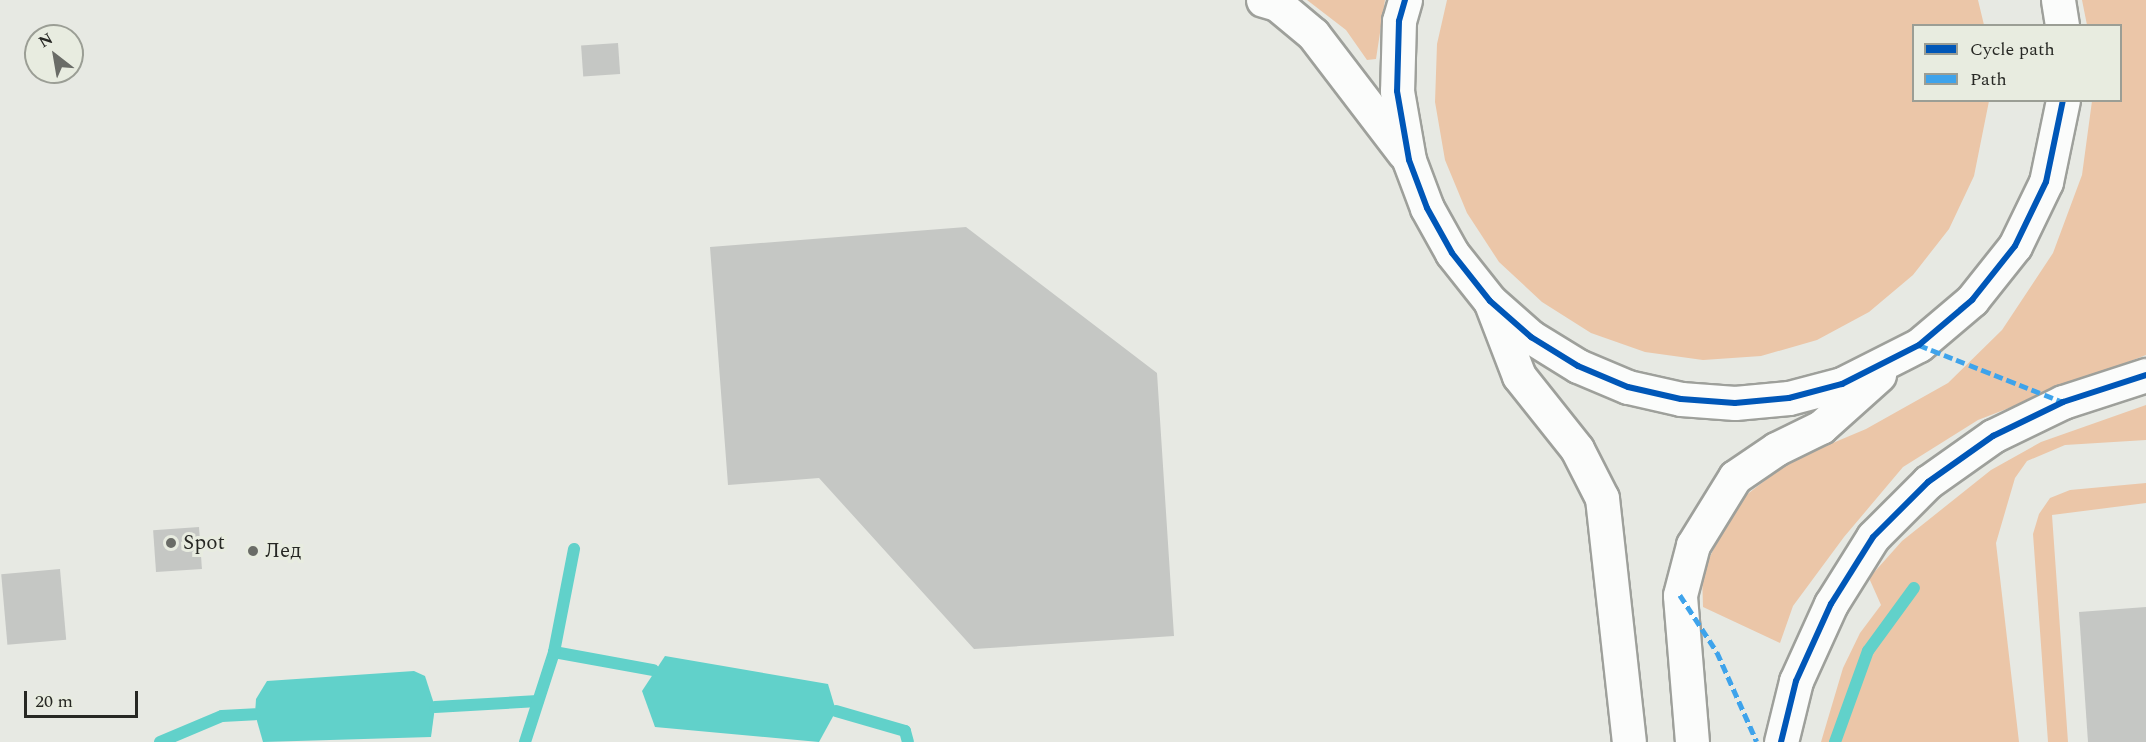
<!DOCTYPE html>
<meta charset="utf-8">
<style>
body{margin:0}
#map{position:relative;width:2146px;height:742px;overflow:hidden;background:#e7e9e3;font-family:Spectral,serif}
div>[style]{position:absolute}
.green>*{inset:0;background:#ebc6a8}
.water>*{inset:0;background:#61d1ca}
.stream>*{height:12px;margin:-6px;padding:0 6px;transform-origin:6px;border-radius:6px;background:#61d1ca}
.building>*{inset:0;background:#c5c7c4;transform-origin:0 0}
.roads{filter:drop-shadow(2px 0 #9ea09b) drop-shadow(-2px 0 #9ea09b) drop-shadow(0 2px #9ea09b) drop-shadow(0 -2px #9ea09b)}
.minor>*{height:33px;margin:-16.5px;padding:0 16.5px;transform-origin:16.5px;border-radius:16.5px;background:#fbfcfb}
.tertiary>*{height:33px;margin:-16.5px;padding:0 16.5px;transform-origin:16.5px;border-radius:16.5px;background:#fbfcfb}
.quiet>*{height:4.5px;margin-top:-2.25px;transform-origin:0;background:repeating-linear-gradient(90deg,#3ea3eb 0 9px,transparent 0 13.5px)}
.cycleway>*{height:6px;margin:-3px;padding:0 3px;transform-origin:3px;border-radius:3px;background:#0057b8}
.dots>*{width:16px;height:16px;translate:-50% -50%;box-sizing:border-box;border:3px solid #e8ece0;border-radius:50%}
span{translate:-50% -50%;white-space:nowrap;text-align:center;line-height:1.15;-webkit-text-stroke:6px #e8ece0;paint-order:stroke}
.poi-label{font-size:21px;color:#272824}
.left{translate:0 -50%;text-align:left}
.legend{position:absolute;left:1912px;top:24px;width:210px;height:78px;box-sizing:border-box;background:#e8ece0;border:2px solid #9b9e95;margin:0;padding:8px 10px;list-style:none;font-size:18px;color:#272824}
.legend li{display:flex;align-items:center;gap:12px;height:30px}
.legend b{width:30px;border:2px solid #9b9e95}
.north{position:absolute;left:24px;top:24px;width:60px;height:60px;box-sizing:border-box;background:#e8ece0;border:2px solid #9b9e95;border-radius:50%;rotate:329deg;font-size:16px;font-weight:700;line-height:24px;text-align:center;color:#272824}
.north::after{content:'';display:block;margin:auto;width:21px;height:27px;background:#6a6c67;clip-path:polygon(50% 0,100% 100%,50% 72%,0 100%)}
.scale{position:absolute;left:24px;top:691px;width:114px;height:27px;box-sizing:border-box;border:3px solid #272824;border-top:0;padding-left:8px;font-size:18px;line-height:21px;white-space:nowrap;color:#272824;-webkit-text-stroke:4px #e8ece0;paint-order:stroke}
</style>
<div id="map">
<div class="green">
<i style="clip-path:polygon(1307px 0,1385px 0,1376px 59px,1367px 60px,1346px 30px)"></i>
<i style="clip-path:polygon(1447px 0,1978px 0,1984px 25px,1914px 26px,1914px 100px,1989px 101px,1974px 176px,1949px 229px,1913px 275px,1869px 312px,1817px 340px,1761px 356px,1703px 360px,1645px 352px,1591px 333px,1542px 302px,1499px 262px,1467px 213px,1445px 160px,1435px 102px,1437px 44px)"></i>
<i style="clip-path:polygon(2082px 0,2146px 0,2146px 355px,1978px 420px,1903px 467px,1844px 537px,1793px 606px,1780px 643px,1703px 607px,1702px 573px,1736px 503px,1790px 461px,1866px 429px,1948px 383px,2002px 330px,2053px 253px,2082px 175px,2092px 101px,2120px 100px,2120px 26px,2087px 25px)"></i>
<i style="clip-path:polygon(2146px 405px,2146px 440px,2065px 445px,2027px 461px,2015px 478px,1996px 543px,2019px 742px,1821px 742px,1843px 668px,1860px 633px,1881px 605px,1869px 578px,1902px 541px,1991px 470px,2041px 442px)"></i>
<i style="clip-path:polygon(2146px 483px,2146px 503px,2052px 515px,2068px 742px,2048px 742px,2033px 534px,2039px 514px,2050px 498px,2070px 490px)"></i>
</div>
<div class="water">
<i style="clip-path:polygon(665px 656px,828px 684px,836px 711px,819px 742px,655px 727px,642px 691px)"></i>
<i style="clip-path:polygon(414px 671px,425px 676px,435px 707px,431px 737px,263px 742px,255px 714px,256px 699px,267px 681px)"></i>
</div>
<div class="stream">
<i style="left:554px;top:652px;width:101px;rotate:10.3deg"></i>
<i style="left:435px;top:707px;width:103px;rotate:-3.3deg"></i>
<i style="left:836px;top:711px;width:72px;rotate:16.2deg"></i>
<i style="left:905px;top:731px;width:11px;rotate:75deg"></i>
<i style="left:160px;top:742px;width:67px;rotate:-22.8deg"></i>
<i style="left:222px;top:716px;width:33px;rotate:-3deg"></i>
<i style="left:525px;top:742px;width:95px;rotate:-72.1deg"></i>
<i style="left:554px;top:652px;width:105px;rotate:-79deg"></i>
<i style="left:1835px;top:742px;width:97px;rotate:-70.1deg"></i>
<i style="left:1868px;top:651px;width:78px;rotate:-53.9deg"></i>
</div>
<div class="building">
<i style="left:618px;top:43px;width:31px;height:37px;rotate:86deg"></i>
<i style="clip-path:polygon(966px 227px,1157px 373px,1174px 636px,974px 649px,819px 478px,728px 485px,710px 247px)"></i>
<i style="left:199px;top:527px;width:42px;height:46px;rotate:86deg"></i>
<i style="left:60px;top:569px;width:71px;height:59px;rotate:85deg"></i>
<i style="clip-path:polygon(2146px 607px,2146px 742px,2088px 742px,2079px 612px)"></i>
</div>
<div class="roads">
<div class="minor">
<i style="left:1781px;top:742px;width:63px;rotate:-76.2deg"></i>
<i style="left:1796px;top:681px;width:85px;rotate:-65.6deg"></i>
<i style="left:1831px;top:604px;width:79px;rotate:-57.9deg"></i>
<i style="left:1873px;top:537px;width:78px;rotate:-45deg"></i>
<i style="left:1928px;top:482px;width:80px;rotate:-35.3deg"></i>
<i style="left:1993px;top:436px;width:78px;rotate:-25.9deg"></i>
<i style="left:2063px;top:402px;width:87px;rotate:-18deg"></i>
</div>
<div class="tertiary">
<i style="left:1263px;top:0;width:15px;rotate:16deg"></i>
<i style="left:1277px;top:4px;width:47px;rotate:39.8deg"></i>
<i style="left:1313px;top:34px;width:150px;rotate:52.6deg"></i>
<i style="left:1405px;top:0;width:22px;rotate:106deg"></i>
<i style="left:1399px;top:21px;width:70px;rotate:91.6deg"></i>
<i style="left:1397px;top:91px;width:70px;rotate:80.1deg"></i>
<i style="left:1409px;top:160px;width:51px;rotate:69.4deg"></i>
<i style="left:1427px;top:208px;width:51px;rotate:60.9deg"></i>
<i style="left:1452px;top:253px;width:61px;rotate:51.6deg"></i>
<i style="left:1490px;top:301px;width:55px;rotate:41.3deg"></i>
<i style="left:1531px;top:337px;width:55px;rotate:31.7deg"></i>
<i style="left:1578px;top:366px;width:54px;rotate:22.8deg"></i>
<i style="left:1628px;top:387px;width:54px;rotate:12.8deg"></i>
<i style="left:1681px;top:399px;width:54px;rotate:4.2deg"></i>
<i style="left:1735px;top:403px;width:54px;rotate:-5.3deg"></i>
<i style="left:1789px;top:398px;width:55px;rotate:-14.8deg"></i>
<i style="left:1842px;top:384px;width:86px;rotate:-26.9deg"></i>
<i style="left:1919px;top:345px;width:70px;rotate:-40.3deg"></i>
<i style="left:1972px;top:300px;width:69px;rotate:-51.5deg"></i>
<i style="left:2015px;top:246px;width:71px;rotate:-64.2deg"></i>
<i style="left:2046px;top:182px;width:84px;rotate:-78.3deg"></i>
<i style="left:2058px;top:0;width:26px;rotate:81deg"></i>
<i style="left:1491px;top:303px;width:78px;rotate:69deg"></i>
<i style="left:1519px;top:376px;width:93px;rotate:51.5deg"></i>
<i style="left:1577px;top:449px;width:55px;rotate:63deg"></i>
<i style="left:1602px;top:498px;width:245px;rotate:83.7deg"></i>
<i style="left:1692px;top:742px;width:147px;rotate:-94.7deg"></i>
<i style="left:1680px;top:595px;width:52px;rotate:-75.4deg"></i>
<i style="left:1693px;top:545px;width:80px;rotate:-58.3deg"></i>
<i style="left:1735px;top:477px;width:50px;rotate:-34.3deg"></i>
<i style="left:1776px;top:449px;width:50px;rotate:-26.1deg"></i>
<i style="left:1821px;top:427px;width:78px;rotate:-41.9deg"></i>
</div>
</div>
<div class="quiet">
<i style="left:1919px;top:345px;width:155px;rotate:21.6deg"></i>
<i style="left:1680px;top:595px;width:68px;rotate:57deg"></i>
<i style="left:1717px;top:652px;width:98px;rotate:66deg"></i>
</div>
<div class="cycleway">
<i style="left:1405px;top:0;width:22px;rotate:106deg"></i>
<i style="left:1399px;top:21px;width:70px;rotate:91.6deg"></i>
<i style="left:1397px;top:91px;width:70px;rotate:80.1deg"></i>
<i style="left:1409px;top:160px;width:51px;rotate:69.4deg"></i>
<i style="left:1427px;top:208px;width:51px;rotate:60.9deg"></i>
<i style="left:1452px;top:253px;width:61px;rotate:51.6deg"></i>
<i style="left:1490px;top:301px;width:55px;rotate:41.3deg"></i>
<i style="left:1531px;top:337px;width:55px;rotate:31.7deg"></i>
<i style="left:1578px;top:366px;width:54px;rotate:22.8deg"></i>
<i style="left:1628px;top:387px;width:54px;rotate:12.8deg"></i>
<i style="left:1681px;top:399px;width:54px;rotate:4.2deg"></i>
<i style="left:1735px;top:403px;width:54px;rotate:-5.3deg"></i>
<i style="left:1789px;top:398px;width:55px;rotate:-14.8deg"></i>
<i style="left:1842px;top:384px;width:86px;rotate:-26.9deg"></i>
<i style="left:1919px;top:345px;width:70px;rotate:-40.3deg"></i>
<i style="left:1972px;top:300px;width:69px;rotate:-51.5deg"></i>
<i style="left:2015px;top:246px;width:71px;rotate:-64.2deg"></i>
<i style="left:2046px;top:182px;width:84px;rotate:-78.3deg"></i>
<i style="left:1781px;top:742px;width:63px;rotate:-76.2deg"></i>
<i style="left:1796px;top:681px;width:85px;rotate:-65.6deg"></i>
<i style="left:1831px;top:604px;width:79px;rotate:-57.9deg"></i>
<i style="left:1873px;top:537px;width:78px;rotate:-45deg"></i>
<i style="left:1928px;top:482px;width:80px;rotate:-35.3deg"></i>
<i style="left:1993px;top:436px;width:78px;rotate:-25.9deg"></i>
<i style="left:2063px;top:402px;width:87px;rotate:-18deg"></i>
</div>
<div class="dots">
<i style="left:171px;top:543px;background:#6a6c67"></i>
<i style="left:253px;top:551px;background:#6a6c67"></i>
</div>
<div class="poi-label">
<span class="left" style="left:183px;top:543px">Spot</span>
<span class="left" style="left:265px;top:551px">Лед</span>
</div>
<ul class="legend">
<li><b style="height:8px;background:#0057b8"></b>Cycle path</li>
<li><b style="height:8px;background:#3ea3eb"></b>Path</li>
</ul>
<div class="north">N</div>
<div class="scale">20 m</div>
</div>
